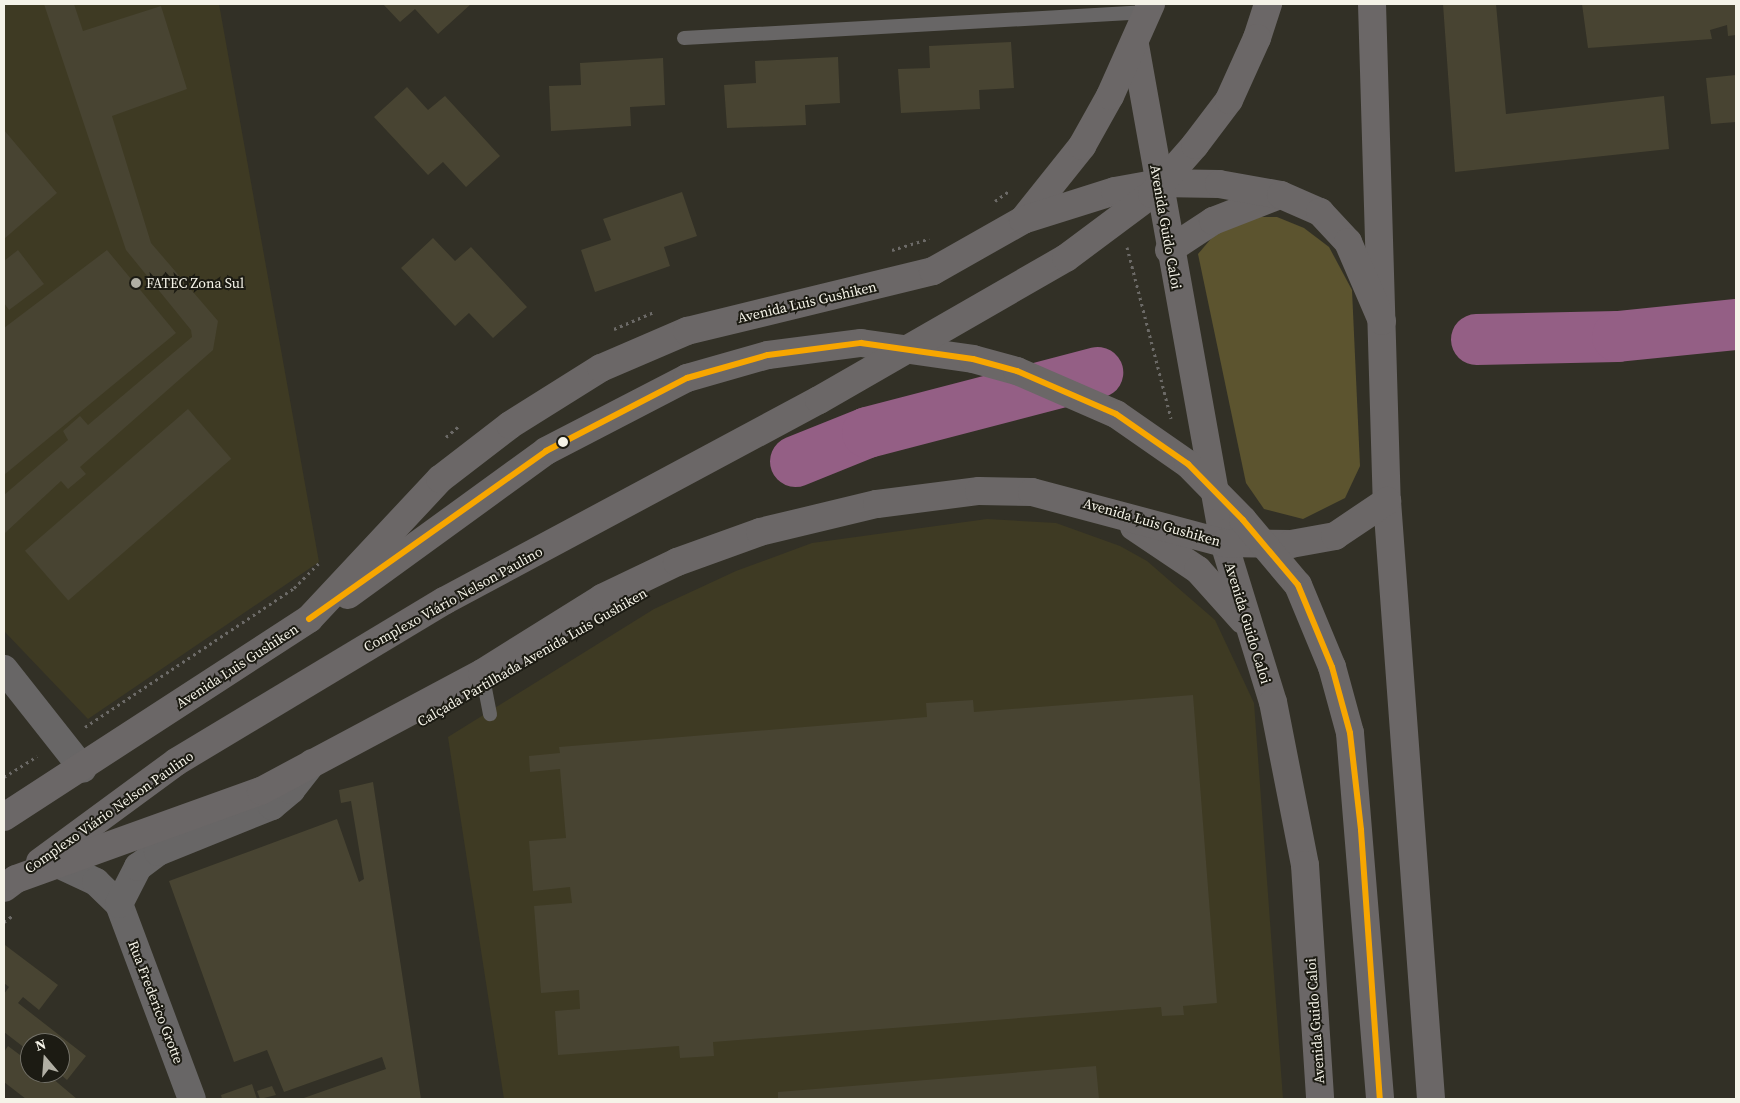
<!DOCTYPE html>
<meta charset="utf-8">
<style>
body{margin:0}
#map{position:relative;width:1740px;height:1103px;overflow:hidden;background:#323026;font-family:"Source Serif 4",serif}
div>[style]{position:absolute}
.built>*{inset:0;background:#3e3a23}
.green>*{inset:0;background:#5c542f}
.river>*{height:51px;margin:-25.5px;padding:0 25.5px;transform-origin:25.5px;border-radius:25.5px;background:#945f85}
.building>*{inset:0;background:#484432;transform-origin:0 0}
.path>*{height:3px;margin-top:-1.5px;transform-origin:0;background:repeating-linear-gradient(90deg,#6c6a67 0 2.5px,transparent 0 6.5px)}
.service>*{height:14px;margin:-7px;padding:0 7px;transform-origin:7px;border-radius:7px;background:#686666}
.minor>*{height:28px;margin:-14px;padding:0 14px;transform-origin:14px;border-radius:14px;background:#686666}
.secondary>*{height:28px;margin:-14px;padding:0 14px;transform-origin:14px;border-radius:14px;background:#6b6767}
.secondary-bridge>*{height:28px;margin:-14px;padding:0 14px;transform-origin:14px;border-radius:14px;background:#6b6767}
.bus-1>*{height:6px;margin:-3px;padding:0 3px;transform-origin:3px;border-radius:3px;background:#f7a600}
.dots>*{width:14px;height:14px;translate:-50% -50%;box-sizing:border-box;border:2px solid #1c1b13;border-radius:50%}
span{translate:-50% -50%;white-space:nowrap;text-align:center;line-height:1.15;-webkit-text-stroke:4px #1c1b13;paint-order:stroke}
.street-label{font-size:14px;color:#f5f3e8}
.poi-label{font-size:14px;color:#f5f3e8}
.left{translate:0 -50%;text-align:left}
.frame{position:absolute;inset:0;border:5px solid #f5f3e8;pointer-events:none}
.north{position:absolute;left:20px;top:1033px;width:50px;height:50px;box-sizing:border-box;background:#1c1b13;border:1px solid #737168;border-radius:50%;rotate:342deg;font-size:14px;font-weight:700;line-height:20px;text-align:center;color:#f5f3e8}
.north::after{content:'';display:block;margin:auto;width:18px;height:22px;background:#b1afa4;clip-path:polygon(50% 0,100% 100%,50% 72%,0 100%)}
</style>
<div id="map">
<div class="built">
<i style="clip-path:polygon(4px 4px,219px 4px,319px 562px,88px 719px,4px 631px)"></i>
<i style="clip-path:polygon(987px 519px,1056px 523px,1120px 546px,1147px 561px,1215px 620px,1254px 703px,1283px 1099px,504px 1099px,448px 737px,654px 609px,736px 571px,812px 543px)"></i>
</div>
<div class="green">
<i style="clip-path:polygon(1256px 217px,1277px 217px,1304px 228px,1329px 247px,1352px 290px,1360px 466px,1345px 498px,1303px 519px,1264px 509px,1246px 483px,1198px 254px,1221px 227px)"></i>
</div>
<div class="river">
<i style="left:1476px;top:339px;width:141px;rotate:-1.2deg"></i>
<i style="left:1617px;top:336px;width:120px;rotate:-5.8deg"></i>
<i style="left:795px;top:461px;width:78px;rotate:-21.9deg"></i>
<i style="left:867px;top:432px;width:238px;rotate:-14.6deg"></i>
</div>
<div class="building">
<i style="clip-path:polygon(44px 4px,74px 4px,83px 31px,161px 6px,187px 89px,112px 116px,151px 243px,218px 321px,213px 350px,80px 467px,86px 474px,68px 489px,61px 481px,5px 533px,4px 495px,68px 440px,63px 431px,80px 416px,88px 425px,192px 337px,191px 330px,126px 250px)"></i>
<i style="clip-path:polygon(383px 4px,471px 4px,438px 34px,415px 9px,400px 22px)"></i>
<i style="clip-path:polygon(1443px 4px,1496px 4px,1506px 114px,1664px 96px,1669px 149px,1455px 172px)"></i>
<i style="clip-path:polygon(1582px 4px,1736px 4px,1736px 35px,1728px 36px,1727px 25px,1710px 30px,1712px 39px,1588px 48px)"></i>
<i style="clip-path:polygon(1011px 42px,1014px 88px,979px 90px,980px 109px,901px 113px,898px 69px,930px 68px,929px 46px)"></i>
<i style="clip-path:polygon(838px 57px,840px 103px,805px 105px,806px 125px,727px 128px,724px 85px,756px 83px,755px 61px)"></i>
<i style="clip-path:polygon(663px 58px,665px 105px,630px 107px,631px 126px,551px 131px,549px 86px,581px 85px,580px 63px)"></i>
<i style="clip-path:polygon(1736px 75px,1736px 122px,1711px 124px,1706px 78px)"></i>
<i style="clip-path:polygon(407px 87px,428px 110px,445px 96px,500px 156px,466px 187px,443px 162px,428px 175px,374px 117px)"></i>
<i style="clip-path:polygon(4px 130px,57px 193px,4px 239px)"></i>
<i style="clip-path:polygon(682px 192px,697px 236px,664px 247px,670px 266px,595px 292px,581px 250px,611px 240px,603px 219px)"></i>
<i style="clip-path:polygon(433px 238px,455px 261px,471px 247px,527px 307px,493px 338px,469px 313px,455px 326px,401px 268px)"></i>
<i style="clip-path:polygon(18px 250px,44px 284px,9px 310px,4px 303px,4px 261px)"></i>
<i style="clip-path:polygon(107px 250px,176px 333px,4px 475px,4px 328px)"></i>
<i style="left:188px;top:409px;width:66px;height:216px;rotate:49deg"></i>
<i style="clip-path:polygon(1193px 695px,1217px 1003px,1183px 1006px,1184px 1015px,1162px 1016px,1161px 1007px,713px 1042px,714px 1056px,680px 1058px,679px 1046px,558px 1055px,555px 1011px,580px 1009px,579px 990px,541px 993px,534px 906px,572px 903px,570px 887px,533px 891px,529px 841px,566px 838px,560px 769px,530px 772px,529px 756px,560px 753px,559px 747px,927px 717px,926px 703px,973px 700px,974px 712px)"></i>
<i style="clip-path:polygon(373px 782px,421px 1099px,301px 1099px,386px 1069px,382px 1057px,284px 1092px,267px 1050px,234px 1062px,169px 881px,337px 819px,359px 882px,364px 879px,351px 801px,341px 803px,339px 790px)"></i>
<i style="clip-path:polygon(5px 945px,58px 985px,39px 1010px,23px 997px,18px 1003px,86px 1056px,67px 1080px,60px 1074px,60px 1043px,30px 1043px,30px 1052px,4px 1032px,4px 994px,9px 987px,4px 983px)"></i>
<i style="clip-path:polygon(8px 1046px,28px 1061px,30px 1057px,30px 1073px,46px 1073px,77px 1099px,26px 1099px,4px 1082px,4px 1052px)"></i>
<i style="clip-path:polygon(1096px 1066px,1099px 1099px,778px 1099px,778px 1092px)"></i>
<i style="clip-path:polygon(252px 1084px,257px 1099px,222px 1099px,221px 1095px)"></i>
<i style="clip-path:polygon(272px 1086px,276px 1095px,260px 1099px,257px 1091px)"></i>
</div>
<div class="path">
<i style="left:995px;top:201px;width:16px;rotate:-35deg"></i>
<i style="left:1127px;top:247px;width:177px;rotate:75.6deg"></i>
<i style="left:892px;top:250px;width:39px;rotate:-17deg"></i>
<i style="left:614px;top:329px;width:43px;rotate:-23deg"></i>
<i style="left:446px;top:437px;width:16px;rotate:-40deg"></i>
<i style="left:85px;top:727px;width:251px;rotate:-33.6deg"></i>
<i style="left:294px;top:588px;width:38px;rotate:-45deg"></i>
<i style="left:4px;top:777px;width:39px;rotate:-32deg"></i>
<i style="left:4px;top:922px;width:10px;rotate:-37deg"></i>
</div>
<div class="service">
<i style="left:684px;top:38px;width:464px;rotate:-3.2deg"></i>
<i style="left:482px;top:673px;width:42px;rotate:79deg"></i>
</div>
<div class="minor">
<i style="left:4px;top:669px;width:127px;rotate:51.7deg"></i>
<i style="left:58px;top:864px;width:42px;rotate:25.3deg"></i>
<i style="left:96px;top:882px;width:32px;rotate:44deg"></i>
<i style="left:119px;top:904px;width:208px;rotate:69.5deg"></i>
<i style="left:119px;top:904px;width:42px;rotate:-62.8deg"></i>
<i style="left:138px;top:867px;width:25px;rotate:-37deg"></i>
<i style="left:158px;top:852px;width:123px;rotate:-22deg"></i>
<i style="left:272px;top:806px;width:25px;rotate:-40deg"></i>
<i style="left:291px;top:790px;width:34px;rotate:-52deg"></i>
</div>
<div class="secondary">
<i style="left:1372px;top:4px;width:497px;rotate:88.3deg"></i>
<i style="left:1387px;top:501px;width:600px;rotate:85.79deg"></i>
<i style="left:1257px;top:38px;width:36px;rotate:-72deg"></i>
<i style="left:1135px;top:45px;width:506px;rotate:79.87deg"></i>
<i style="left:1224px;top:543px;width:166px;rotate:72.9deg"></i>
<i style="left:1273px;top:702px;width:166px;rotate:78.9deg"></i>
<i style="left:1305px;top:865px;width:234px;rotate:86.3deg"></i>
<i style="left:1023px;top:220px;width:95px;rotate:-51.4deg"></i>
<i style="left:1082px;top:146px;width:57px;rotate:-60.8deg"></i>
<i style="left:1110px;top:96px;width:101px;rotate:-66deg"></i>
<i style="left:1169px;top:250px;width:53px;rotate:-33.4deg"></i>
<i style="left:1213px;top:221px;width:69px;rotate:-21.3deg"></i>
<i style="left:1134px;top:527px;width:77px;rotate:33.9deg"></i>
<i style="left:1198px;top:570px;width:67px;rotate:48deg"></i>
<i style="left:348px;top:595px;width:245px;rotate:-36deg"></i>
<i style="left:546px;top:451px;width:159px;rotate:-27.4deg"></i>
<i style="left:4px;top:817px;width:364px;rotate:-33deg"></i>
<i style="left:309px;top:619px;width:192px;rotate:-46.9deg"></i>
<i style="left:440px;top:479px;width:88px;rotate:-37.6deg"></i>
<i style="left:510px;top:425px;width:107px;rotate:-32.1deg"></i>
<i style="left:601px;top:368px;width:94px;rotate:-23.3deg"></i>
<i style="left:687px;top:331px;width:253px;rotate:-13.7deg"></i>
<i style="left:933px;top:271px;width:103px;rotate:-29.5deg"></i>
<i style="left:1023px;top:220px;width:96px;rotate:-17.5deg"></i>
<i style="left:1115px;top:191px;width:45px;rotate:-10.3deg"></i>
<i style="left:1159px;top:183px;width:60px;rotate:1deg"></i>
<i style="left:1219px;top:184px;width:63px;rotate:10.1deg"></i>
<i style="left:1281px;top:195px;width:43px;rotate:23.6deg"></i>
<i style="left:1320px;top:212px;width:41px;rotate:47deg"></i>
<i style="left:1348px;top:242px;width:86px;rotate:66.7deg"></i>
<i style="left:40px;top:862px;width:169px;rotate:-36.3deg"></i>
<i style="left:4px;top:888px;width:15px;rotate:-37deg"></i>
<i style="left:16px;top:879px;width:260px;rotate:-19.8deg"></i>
<i style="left:261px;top:791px;width:251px;rotate:-28.1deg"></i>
<i style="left:482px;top:673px;width:142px;rotate:-32deg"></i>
<i style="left:602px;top:598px;width:83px;rotate:-25.6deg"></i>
<i style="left:677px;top:562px;width:88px;rotate:-19.9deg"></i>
<i style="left:760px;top:532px;width:120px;rotate:-13.5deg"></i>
<i style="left:877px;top:504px;width:103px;rotate:-7.3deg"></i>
<i style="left:979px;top:491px;width:53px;rotate:1.1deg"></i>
<i style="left:1032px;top:492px;width:199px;rotate:14.9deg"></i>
<i style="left:1224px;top:543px;width:67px;rotate:0.9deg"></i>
<i style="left:1291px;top:544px;width:45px;rotate:-10.3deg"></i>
<i style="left:1335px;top:536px;width:63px;rotate:-33.9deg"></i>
</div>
<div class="secondary-bridge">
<i style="left:687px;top:378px;width:84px;rotate:-15.9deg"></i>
<i style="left:768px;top:355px;width:94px;rotate:-7.4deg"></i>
<i style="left:861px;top:343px;width:113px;rotate:8.1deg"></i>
<i style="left:973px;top:359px;width:46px;rotate:15.3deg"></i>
<i style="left:1017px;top:371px;width:108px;rotate:23.5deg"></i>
<i style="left:1116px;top:414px;width:88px;rotate:34.8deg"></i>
<i style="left:1188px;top:464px;width:78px;rotate:45.5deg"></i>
<i style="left:1243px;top:520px;width:85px;rotate:49.8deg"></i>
<i style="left:1298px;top:585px;width:89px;rotate:67.5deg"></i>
<i style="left:1332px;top:667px;width:68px;rotate:74.7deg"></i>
<i style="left:1350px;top:733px;width:367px;rotate:85.3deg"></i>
<i style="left:176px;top:762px;width:313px;rotate:-31deg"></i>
<i style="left:444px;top:601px;width:425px;rotate:-28.2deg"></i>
<i style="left:819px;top:400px;width:285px;rotate:-29.9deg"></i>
<i style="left:1066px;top:258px;width:107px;rotate:-36.7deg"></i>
<i style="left:1152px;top:194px;width:65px;rotate:-48.7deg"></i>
<i style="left:1195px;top:145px;width:56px;rotate:-52.9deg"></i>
<i style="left:1229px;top:100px;width:68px;rotate:-65.7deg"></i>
</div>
<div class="bus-1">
<i style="left:309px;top:619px;width:291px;rotate:-35.3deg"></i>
<i style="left:546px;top:451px;width:159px;rotate:-27.4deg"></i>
<i style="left:687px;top:378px;width:84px;rotate:-15.9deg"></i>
<i style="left:768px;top:355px;width:94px;rotate:-7.4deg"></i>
<i style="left:861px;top:343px;width:113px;rotate:8.1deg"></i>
<i style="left:973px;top:359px;width:46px;rotate:15.3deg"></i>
<i style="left:1017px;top:371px;width:108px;rotate:23.5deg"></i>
<i style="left:1116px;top:414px;width:88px;rotate:34.8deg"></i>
<i style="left:1188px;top:464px;width:78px;rotate:45.5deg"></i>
<i style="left:1243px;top:520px;width:85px;rotate:49.8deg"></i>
<i style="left:1298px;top:585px;width:89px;rotate:67.5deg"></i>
<i style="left:1332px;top:667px;width:68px;rotate:74.7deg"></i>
<i style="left:1350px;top:733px;width:98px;rotate:83.5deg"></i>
<i style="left:1361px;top:830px;width:270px;rotate:86deg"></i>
</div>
<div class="dots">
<i style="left:136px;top:283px;background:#b1afa4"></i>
<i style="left:563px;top:442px;background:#f5f3e8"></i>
</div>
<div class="street-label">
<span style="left:1166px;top:227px;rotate:80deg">Avenida Guido Caloi</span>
<span style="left:807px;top:302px;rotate:-13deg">Avenida Luis Gushiken</span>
<span style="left:1152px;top:522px;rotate:16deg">Avenida Luis Gushiken</span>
<span style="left:453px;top:599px;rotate:-29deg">Complexo Viário Nelson Paulino</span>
<span style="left:1248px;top:623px;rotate:73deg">Avenida Guido Caloi</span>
<span style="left:532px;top:657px;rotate:-30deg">Calçada Partilhada Avenida Luis Gushiken</span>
<span style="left:237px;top:666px;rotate:-33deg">Avenida Luis Gushiken</span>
<span style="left:109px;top:812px;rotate:-35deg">Complexo Viário Nelson Paulino</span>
<span style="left:156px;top:1002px;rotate:69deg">Rua Frederico Grotte</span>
<span style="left:1315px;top:1021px;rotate:-94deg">Avenida Guido Caloi</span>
</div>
<div class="poi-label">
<span class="left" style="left:146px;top:283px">FATEC Zona Sul</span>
</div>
<div class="frame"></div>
<div class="north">N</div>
</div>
